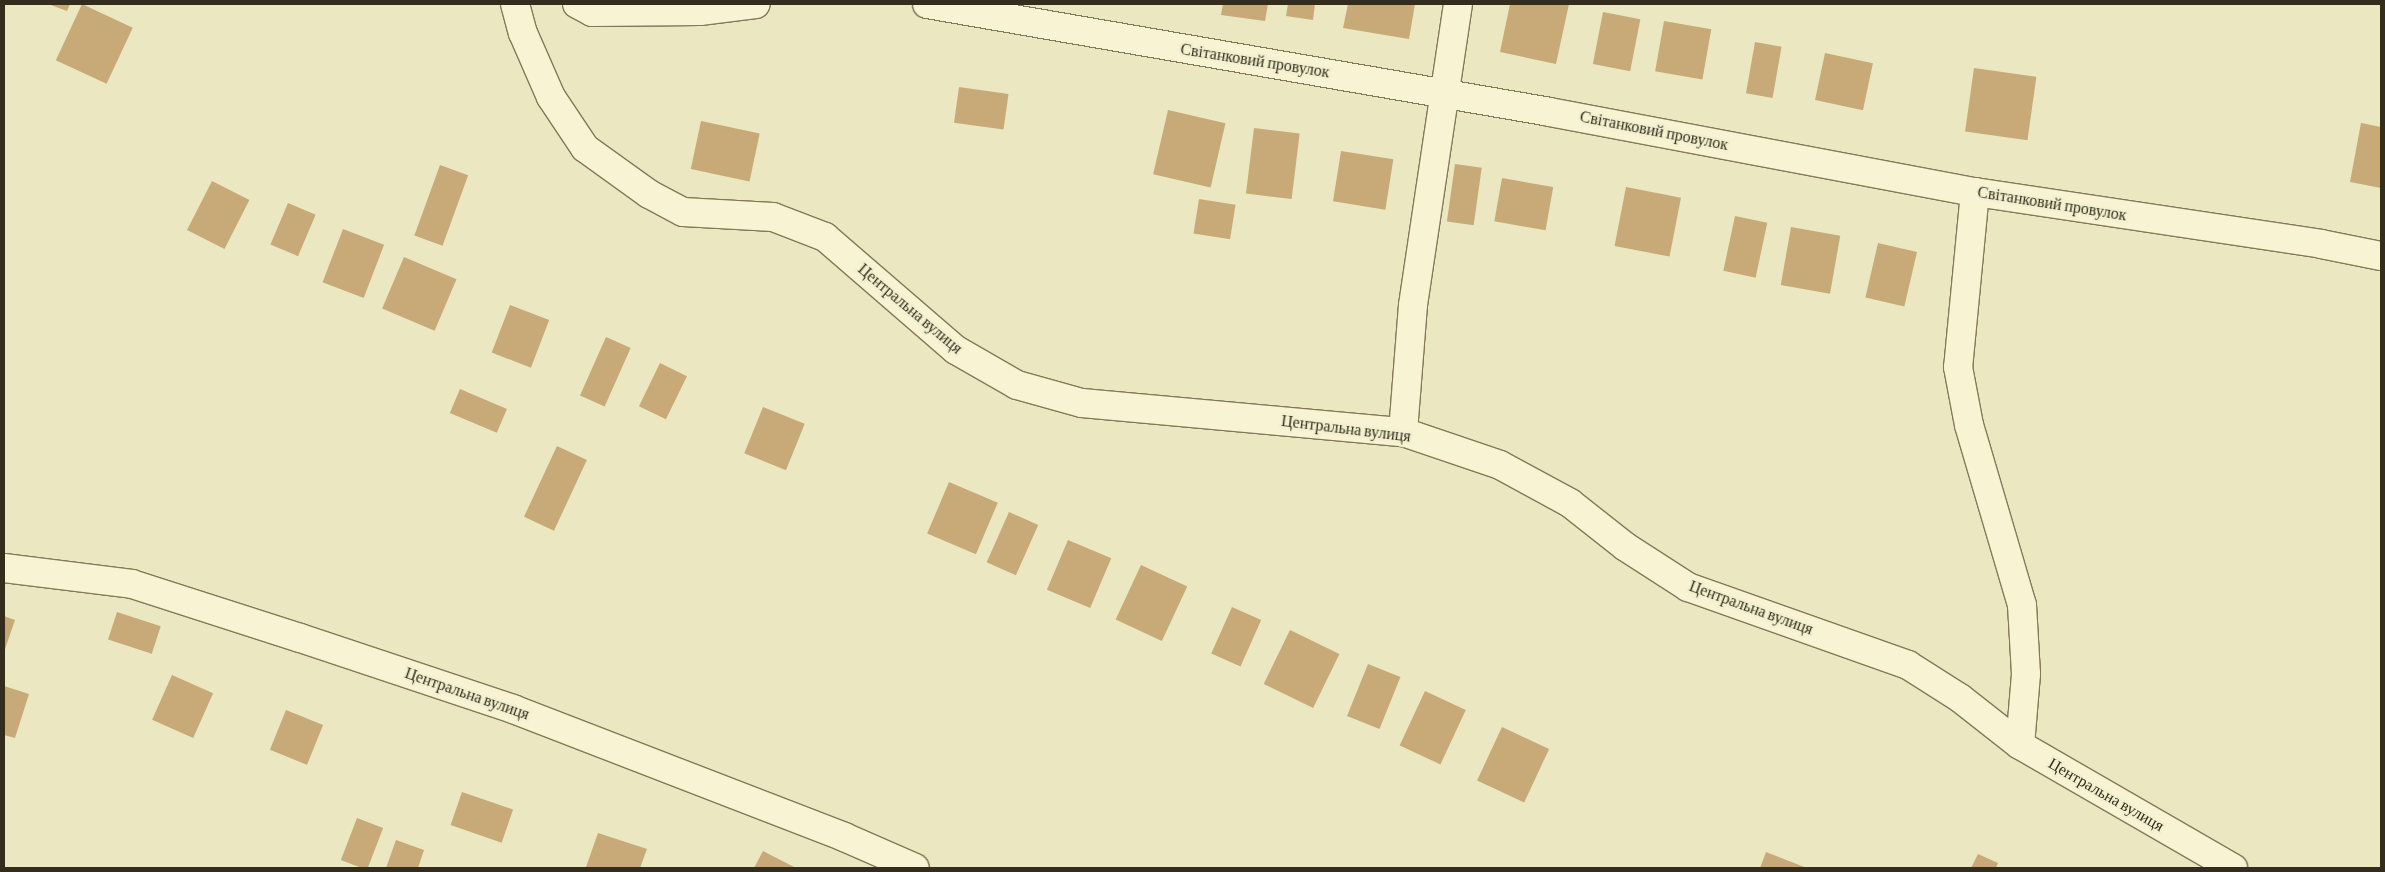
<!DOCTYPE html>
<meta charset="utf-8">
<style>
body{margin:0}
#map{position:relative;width:2385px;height:872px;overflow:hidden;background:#ebe7c0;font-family:"Crimson Pro",serif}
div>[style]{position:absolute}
.building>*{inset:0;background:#c8aa78;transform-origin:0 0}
.roads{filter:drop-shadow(1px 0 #847859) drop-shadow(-1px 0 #847859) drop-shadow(0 1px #847859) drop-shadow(0 -1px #847859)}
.minor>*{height:28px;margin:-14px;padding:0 14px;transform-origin:14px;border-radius:14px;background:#f7f3d3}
.tertiary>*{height:28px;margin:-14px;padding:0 14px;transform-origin:14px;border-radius:14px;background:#f7f3d3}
span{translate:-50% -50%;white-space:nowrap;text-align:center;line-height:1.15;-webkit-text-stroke:4.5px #f3f0d0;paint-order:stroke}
.street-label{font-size:16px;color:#342d1d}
.frame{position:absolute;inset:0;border:5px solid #342d1d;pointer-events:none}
</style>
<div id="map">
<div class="building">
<i style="clip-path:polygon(48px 4px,70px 4px,67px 11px)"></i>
<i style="left:82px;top:4px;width:56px;height:62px;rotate:25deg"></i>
<i style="clip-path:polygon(1223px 4px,1268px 4px,1265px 21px,1221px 15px)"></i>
<i style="clip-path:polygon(1288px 4px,1315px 4px,1313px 20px,1286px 16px)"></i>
<i style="clip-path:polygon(1348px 4px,1415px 4px,1409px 39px,1343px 28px)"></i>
<i style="clip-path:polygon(1510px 4px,1569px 4px,1556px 64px,1500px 52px)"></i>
<i style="left:1603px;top:12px;width:38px;height:53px;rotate:11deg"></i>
<i style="left:1664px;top:21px;width:48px;height:51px;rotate:10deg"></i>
<i style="left:1755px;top:42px;width:27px;height:52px;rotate:10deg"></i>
<i style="left:1825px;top:53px;width:49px;height:48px;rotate:12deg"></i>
<i style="left:1974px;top:68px;width:63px;height:64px;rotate:8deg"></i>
<i style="left:959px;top:87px;width:50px;height:36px;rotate:8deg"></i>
<i style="left:1168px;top:110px;width:59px;height:66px;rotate:13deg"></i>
<i style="left:701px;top:121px;width:60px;height:49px;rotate:12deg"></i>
<i style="clip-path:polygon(2361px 123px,2381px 127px,2381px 188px,2350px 182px)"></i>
<i style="left:1254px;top:128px;width:46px;height:66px;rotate:7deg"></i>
<i style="left:1341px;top:151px;width:53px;height:51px;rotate:9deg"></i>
<i style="left:1455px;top:164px;width:27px;height:58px;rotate:8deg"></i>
<i style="left:440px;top:165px;width:30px;height:75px;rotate:20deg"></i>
<i style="left:1502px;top:178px;width:52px;height:44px;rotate:10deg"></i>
<i style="left:212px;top:181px;width:42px;height:55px;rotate:27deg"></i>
<i style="left:1626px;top:187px;width:56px;height:60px;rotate:11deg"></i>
<i style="left:1199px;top:199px;width:37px;height:35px;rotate:9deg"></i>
<i style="left:288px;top:203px;width:30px;height:45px;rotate:23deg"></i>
<i style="left:1735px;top:216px;width:33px;height:56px;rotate:12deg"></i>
<i style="left:1791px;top:227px;width:50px;height:59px;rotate:10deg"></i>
<i style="left:343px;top:229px;width:44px;height:57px;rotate:21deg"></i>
<i style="left:1878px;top:243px;width:40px;height:56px;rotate:13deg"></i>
<i style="left:404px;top:257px;width:57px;height:56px;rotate:23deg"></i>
<i style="left:510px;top:305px;width:42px;height:51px;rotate:21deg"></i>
<i style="left:606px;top:337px;width:27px;height:64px;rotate:24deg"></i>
<i style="left:660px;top:363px;width:30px;height:48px;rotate:26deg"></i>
<i style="left:460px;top:389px;width:51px;height:26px;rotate:23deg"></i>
<i style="left:763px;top:407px;width:45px;height:50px;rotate:22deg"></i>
<i style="left:557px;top:446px;width:33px;height:78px;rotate:25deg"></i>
<i style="left:949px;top:482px;width:53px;height:56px;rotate:23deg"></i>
<i style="left:1009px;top:512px;width:32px;height:55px;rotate:24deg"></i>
<i style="left:1068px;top:540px;width:47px;height:54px;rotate:23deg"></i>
<i style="left:1141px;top:565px;width:51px;height:60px;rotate:25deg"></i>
<i style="left:1232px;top:607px;width:32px;height:51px;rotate:24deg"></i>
<i style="left:117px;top:612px;width:46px;height:29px;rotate:18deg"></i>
<i style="clip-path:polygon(4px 616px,15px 620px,4px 652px)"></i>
<i style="left:1290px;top:630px;width:55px;height:60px;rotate:26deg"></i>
<i style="left:1368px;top:664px;width:35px;height:56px;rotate:22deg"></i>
<i style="left:172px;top:675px;width:45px;height:49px;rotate:24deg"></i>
<i style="clip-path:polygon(4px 686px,29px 694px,15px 738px,4px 735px)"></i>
<i style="left:1425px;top:691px;width:45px;height:60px;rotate:25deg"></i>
<i style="left:286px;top:710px;width:40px;height:43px;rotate:22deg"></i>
<i style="left:1502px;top:727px;width:52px;height:59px;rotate:25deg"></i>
<i style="left:462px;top:792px;width:54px;height:35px;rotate:19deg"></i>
<i style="left:357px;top:818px;width:28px;height:45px;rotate:21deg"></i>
<i style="clip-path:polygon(598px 833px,647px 849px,640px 868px,586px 867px)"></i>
<i style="clip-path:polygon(396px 840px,424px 850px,418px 868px,386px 868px)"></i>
<i style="clip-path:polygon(763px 851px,796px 868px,754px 868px)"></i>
<i style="clip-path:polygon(1766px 852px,1807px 868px,1760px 868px)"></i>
<i style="clip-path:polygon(1978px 854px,1998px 863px,1996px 868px,1971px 868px)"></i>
</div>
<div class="roads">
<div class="minor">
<i style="left:515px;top:4px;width:30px;rotate:75deg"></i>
<i style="left:523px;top:33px;width:70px;rotate:66.4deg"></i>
<i style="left:551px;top:97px;width:61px;rotate:56.3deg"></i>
<i style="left:585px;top:148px;width:79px;rotate:35.7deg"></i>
<i style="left:649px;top:194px;width:38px;rotate:28deg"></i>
<i style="left:683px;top:212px;width:90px;rotate:3.2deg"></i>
<i style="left:773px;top:217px;width:56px;rotate:21deg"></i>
<i style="left:825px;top:237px;width:173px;rotate:40.8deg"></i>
<i style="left:956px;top:350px;width:70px;rotate:29.8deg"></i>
<i style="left:1017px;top:385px;width:67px;rotate:15.5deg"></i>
<i style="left:1082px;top:403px;width:322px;rotate:5.2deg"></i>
<i style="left:1403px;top:432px;width:102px;rotate:18.8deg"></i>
<i style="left:1500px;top:465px;width:80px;rotate:28.5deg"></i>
<i style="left:1570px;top:503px;width:71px;rotate:38.2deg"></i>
<i style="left:1626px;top:547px;width:74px;rotate:32.8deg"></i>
<i style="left:1688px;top:587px;width:233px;rotate:19.5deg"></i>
<i style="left:1908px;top:665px;width:62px;rotate:32.4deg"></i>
<i style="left:1960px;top:698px;width:76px;rotate:38.1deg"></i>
<i style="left:2020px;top:745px;width:246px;rotate:30deg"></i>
<i style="left:577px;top:4px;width:17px;rotate:28deg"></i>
<i style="left:592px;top:12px;width:108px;rotate:-0.5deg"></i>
<i style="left:700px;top:11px;width:56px;rotate:-7.1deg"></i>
<i style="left:927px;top:4px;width:632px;rotate:9.83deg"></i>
<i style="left:1550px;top:112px;width:432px;rotate:10.7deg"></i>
<i style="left:1975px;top:192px;width:350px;rotate:8.5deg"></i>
<i style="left:2321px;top:244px;width:61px;rotate:11.3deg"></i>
<i style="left:1975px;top:192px;width:176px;rotate:95.5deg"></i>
<i style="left:1958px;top:367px;width:59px;rotate:79.3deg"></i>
<i style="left:1969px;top:425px;width:188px;rotate:73.6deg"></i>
<i style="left:2022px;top:605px;width:69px;rotate:86.7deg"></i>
<i style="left:2026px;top:674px;width:71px;rotate:94.8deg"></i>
<i style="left:1403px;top:432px;width:127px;rotate:-85.5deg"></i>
<i style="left:1413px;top:305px;width:304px;rotate:-81.5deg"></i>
</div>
<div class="tertiary">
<i style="left:4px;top:568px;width:129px;rotate:7.1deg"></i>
<i style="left:132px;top:584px;width:176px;rotate:17.8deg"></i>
<i style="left:300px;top:638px;width:225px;rotate:18.4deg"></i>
<i style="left:513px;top:709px;width:355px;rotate:21.1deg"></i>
<i style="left:844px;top:837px;width:77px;rotate:23.6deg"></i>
</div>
</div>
<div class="street-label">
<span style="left:1255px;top:61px;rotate:9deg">Світанковий провулок</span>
<span style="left:1654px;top:131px;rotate:11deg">Світанковий провулок</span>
<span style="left:2052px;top:204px;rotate:9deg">Світанковий провулок</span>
<span style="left:910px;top:309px;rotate:40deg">Центральна вулиця</span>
<span style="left:1346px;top:429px;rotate:7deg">Центральна вулиця</span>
<span style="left:1751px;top:608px;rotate:20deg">Центральна вулиця</span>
<span style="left:467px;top:694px;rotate:19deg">Центральна вулиця</span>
<span style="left:2106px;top:795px;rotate:30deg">Центральна вулиця</span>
</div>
<div class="frame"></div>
</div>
